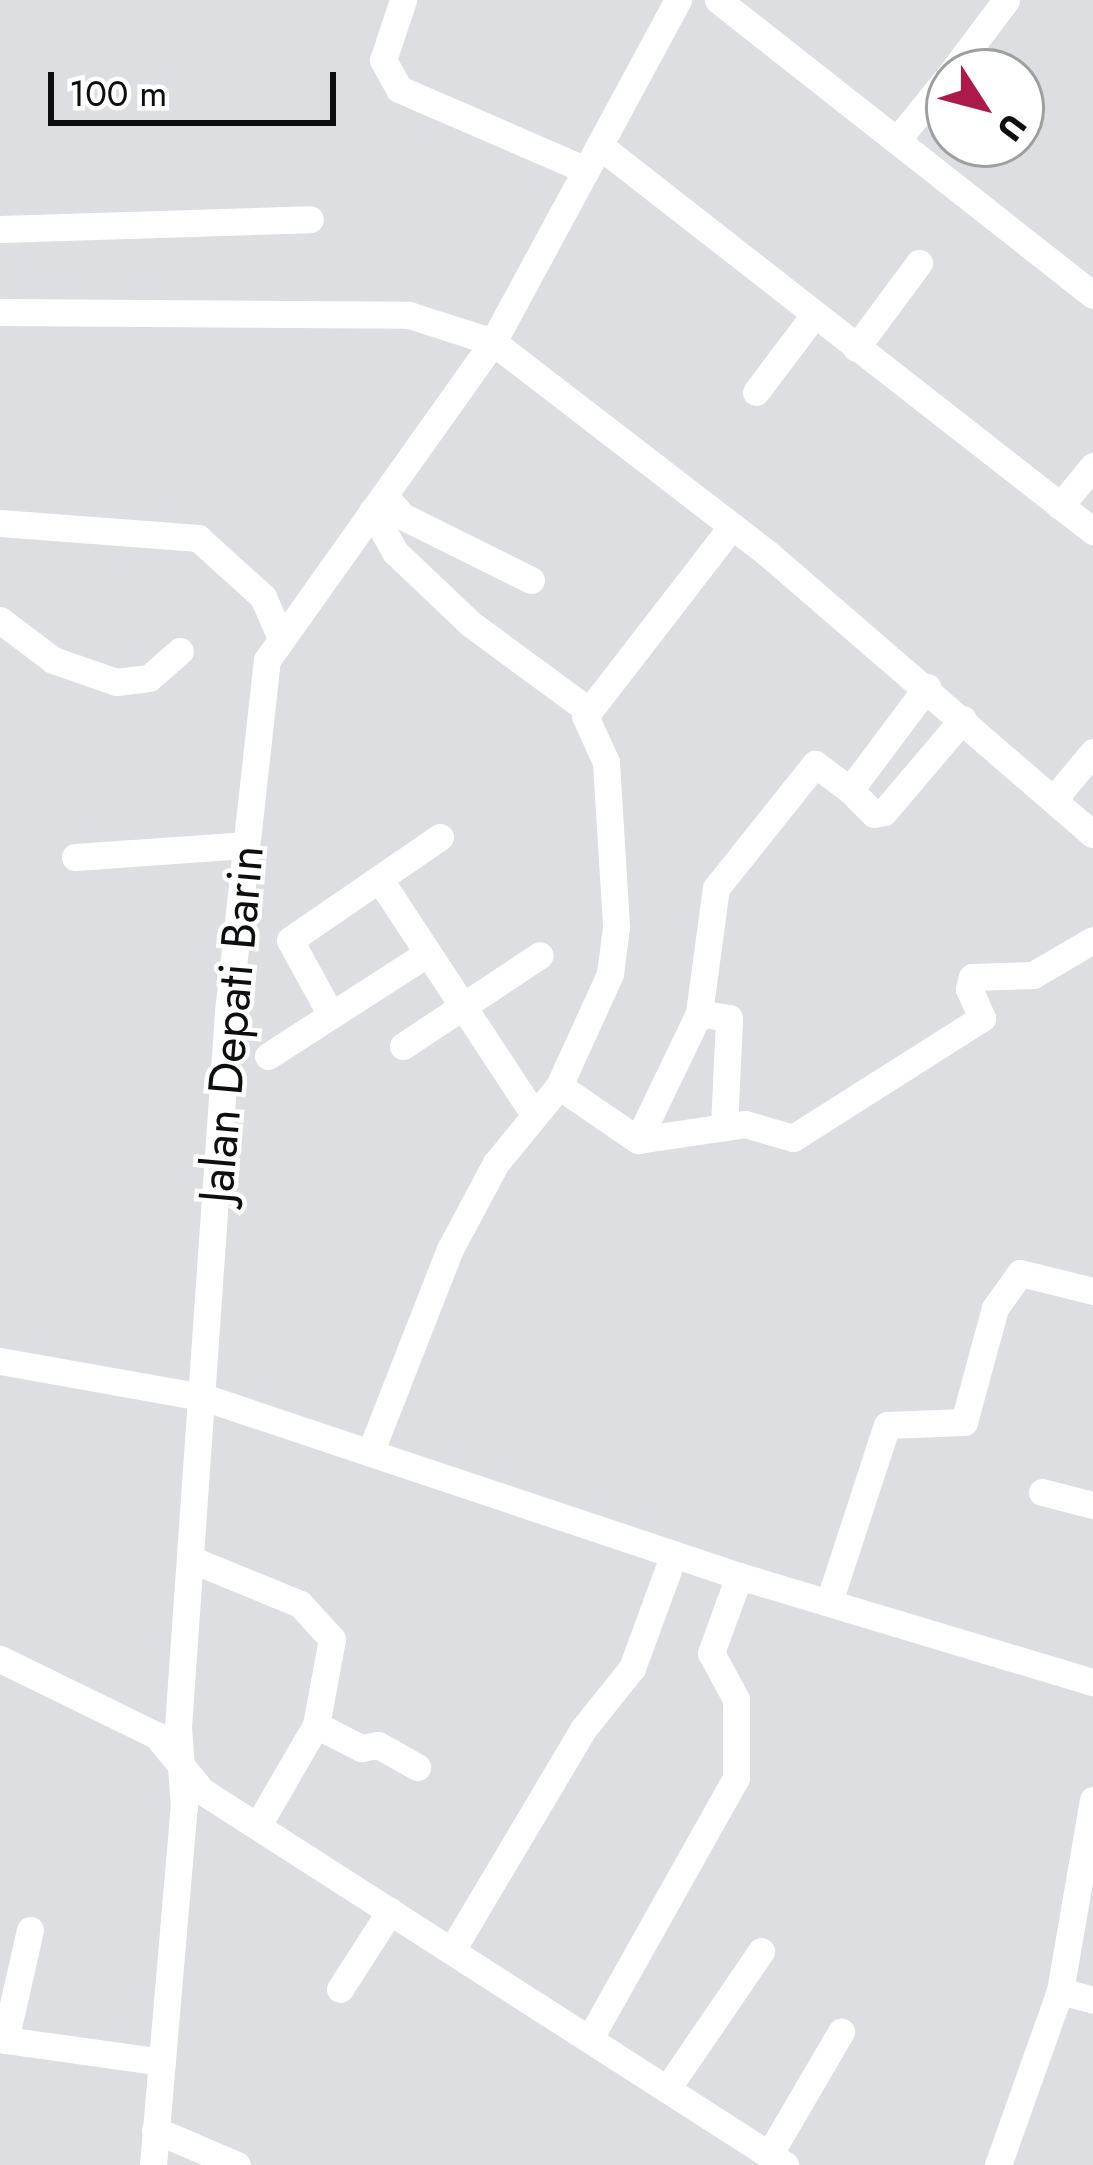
<!DOCTYPE html>
<html>
<head>
<meta charset="utf-8">
<style>
	body { margin:0 }
	#map { position:relative; width:1093px; height:2165px; overflow:hidden; background:#dcdee2; font-family:Jost,sans-serif }
	div>[style] { position:absolute }
	.minor>* { height:27px; margin:-13.5px; padding:0 13.5px; transform-origin:13.5px; border-radius:13.5px; background:#fff }
	span { translate:-50% -50%; white-space:nowrap; text-align:center; line-height:1.15; -webkit-text-stroke:9px #fff; paint-order:stroke }
	.street-label { font-size:48px; color:#0d0e0f }
	.north { position:absolute; left:925px; top:48px; width:120px; height:120px; box-sizing:border-box; background:#fff; border:3px solid #9e9f9f; border-radius:50%; rotate:126deg; font-size:33px; font-weight:700; line-height:48px; text-align:center; color:#0d0e0f }
	.north::after { content:''; display:block; margin:auto; width:42px; height:54px; background:#ac194b; clip-path:polygon(50% 0,100% 100%,50% 72%,0 100%) }
	.scale { position:absolute; left:48px; top:72px; width:288px; height:54px; box-sizing:border-box; border:6px solid #0d0e0f; border-top:0; padding-left:15px; font-size:36px; line-height:42px; white-space:nowrap; color:#0d0e0f; -webkit-text-stroke:9px #fff; paint-order:stroke }
</style>
</head>
<body>
<div id="map">
	<div class="minor">
		<div style="left:403px;top:0;width:63px;rotate:108.4deg"></div>
		<div style="left:383px;top:60px;width:33px;rotate:61deg"></div>
		<div style="left:399px;top:89px;width:204px;rotate:23.4deg"></div>
		<div style="left:718px;top:0;width:477px;rotate:38.2deg"></div>
		<div style="left:952px;top:72px;width:90px;rotate:-53.1deg"></div>
		<div style="left:897px;top:140px;width:82px;rotate:-50.9deg"></div>
		<div style="left:600px;top:146px;width:626px;rotate:37.99deg"></div>
		<div style="left:0;top:229px;width:310px;rotate:-1.8deg"></div>
		<div style="left:0;top:312px;width:409px;rotate:0.4deg"></div>
		<div style="left:409px;top:315px;width:88px;rotate:17.8deg"></div>
		<div style="left:493px;top:342px;width:346px;rotate:37.6deg"></div>
		<div style="left:767px;top:553px;width:430px;rotate:40.8deg"></div>
		<div style="left:856px;top:348px;width:106px;rotate:-53.5deg"></div>
		<div style="left:756px;top:392px;width:96px;rotate:-53deg"></div>
		<div style="left:384px;top:495px;width:28px;rotate:49deg"></div>
		<div style="left:402px;top:516px;width:144px;rotate:26.4deg"></div>
		<div style="left:1060px;top:506px;width:52px;rotate:-50.5deg"></div>
		<div style="left:372px;top:511px;width:47px;rotate:60.7deg"></div>
		<div style="left:395px;top:552px;width:105px;rotate:43.5deg"></div>
		<div style="left:471px;top:624px;width:147px;rotate:36.4deg"></div>
		<div style="left:0;top:523px;width:199px;rotate:4.3deg"></div>
		<div style="left:198px;top:538px;width:88px;rotate:42.2deg"></div>
		<div style="left:263px;top:597px;width:43px;rotate:66.4deg"></div>
		<div style="left:732px;top:526px;width:240px;rotate:127.7deg"></div>
		<div style="left:585px;top:716px;width:51px;rotate:65.5deg"></div>
		<div style="left:606px;top:762px;width:165px;rotate:86.5deg"></div>
		<div style="left:616px;top:927px;width:47px;rotate:97.3deg"></div>
		<div style="left:610px;top:974px;width:123px;rotate:114.5deg"></div>
		<div style="left:559px;top:1086px;width:96px;rotate:34.4deg"></div>
		<div style="left:638px;top:1140px;width:108px;rotate:-8.5deg"></div>
		<div style="left:745px;top:1124px;width:50px;rotate:16.3deg"></div>
		<div style="left:793px;top:1138px;width:224px;rotate:-32.4deg"></div>
		<div style="left:982px;top:1018px;width:32px;rotate:-114deg"></div>
		<div style="left:969px;top:989px;width:12px;rotate:-76deg"></div>
		<div style="left:972px;top:977px;width:61px;rotate:-1.9deg"></div>
		<div style="left:1033px;top:975px;width:69px;rotate:-30.3deg"></div>
		<div style="left:0;top:620px;width:66px;rotate:37deg"></div>
		<div style="left:53px;top:660px;width:67px;rotate:19.2deg"></div>
		<div style="left:116px;top:682px;width:33px;rotate:-7deg"></div>
		<div style="left:149px;top:678px;width:41px;rotate:-41.1deg"></div>
		<div style="left:850px;top:790px;width:34px;rotate:45deg"></div>
		<div style="left:874px;top:814px;width:10px;rotate:-11deg"></div>
		<div style="left:884px;top:812px;width:122px;rotate:-49.7deg"></div>
		<div style="left:1054px;top:799px;width:61px;rotate:-50.3deg"></div>
		<div style="left:75px;top:857px;width:170px;rotate:-4deg"></div>
		<div style="left:380px;top:880px;width:279px;rotate:56.7deg"></div>
		<div style="left:331px;top:1015px;width:85px;rotate:-118.7deg"></div>
		<div style="left:290px;top:940px;width:182px;rotate:-34.5deg"></div>
		<div style="left:403px;top:1046px;width:164px;rotate:-33.6deg"></div>
		<div style="left:268px;top:1056px;width:190px;rotate:-32.8deg"></div>
		<div style="left:724px;top:1126px;width:108px;rotate:-87.3deg"></div>
		<div style="left:729px;top:1018px;width:30px;rotate:-171deg"></div>
		<div style="left:699px;top:1013px;width:126px;rotate:-82.3deg"></div>
		<div style="left:716px;top:888px;width:159px;rotate:-51.4deg"></div>
		<div style="left:815px;top:764px;width:44px;rotate:36.6deg"></div>
		<div style="left:850px;top:790px;width:129px;rotate:-53.2deg"></div>
		<div style="left:638px;top:1140px;width:141px;rotate:-64.3deg"></div>
		<div style="left:0;top:1361px;width:206px;rotate:10.1deg"></div>
		<div style="left:203px;top:1397px;width:565px;rotate:18.47deg"></div>
		<div style="left:739px;top:1576px;width:370px;rotate:16.7deg"></div>
		<div style="left:370px;top:1453px;width:219px;rotate:-68.6deg"></div>
		<div style="left:450px;top:1249px;width:98px;rotate:-61.9deg"></div>
		<div style="left:496px;top:1163px;width:99px;rotate:-50.7deg"></div>
		<div style="left:1042px;top:1492px;width:53px;rotate:14.3deg"></div>
		<div style="left:190px;top:1559px;width:119px;rotate:22.2deg"></div>
		<div style="left:300px;top:1604px;width:47px;rotate:47.6deg"></div>
		<div style="left:332px;top:1639px;width:87px;rotate:100.5deg"></div>
		<div style="left:316px;top:1725px;width:116px;rotate:120.1deg"></div>
		<div style="left:829px;top:1602px;width:186px;rotate:-71.9deg"></div>
		<div style="left:887px;top:1425px;width:77px;rotate:-2.2deg"></div>
		<div style="left:964px;top:1422px;width:118px;rotate:-74.8deg"></div>
		<div style="left:995px;top:1308px;width:43px;rotate:-54.5deg"></div>
		<div style="left:1020px;top:1273px;width:75px;rotate:13.9deg"></div>
		<div style="left:0;top:1659px;width:174px;rotate:26deg"></div>
		<div style="left:156px;top:1735px;width:72px;rotate:50.6deg"></div>
		<div style="left:202px;top:1791px;width:693px;rotate:32.68deg"></div>
		<div style="left:316px;top:1725px;width:51px;rotate:27.1deg"></div>
		<div style="left:361px;top:1748px;width:17px;rotate:-10deg"></div>
		<div style="left:378px;top:1745px;width:45px;rotate:29.4deg"></div>
		<div style="left:30px;top:1930px;width:113px;rotate:102.8deg"></div>
		<div style="left:5px;top:2040px;width:153px;rotate:7.9deg"></div>
		<div style="left:452px;top:1950px;width:258px;rotate:-59.3deg"></div>
		<div style="left:584px;top:1728px;width:77px;rotate:-51.3deg"></div>
		<div style="left:632px;top:1668px;width:121px;rotate:-69.8deg"></div>
		<div style="left:340px;top:1989px;width:93px;rotate:-57.3deg"></div>
		<div style="left:1060px;top:1991px;width:34px;rotate:15deg"></div>
		<div style="left:590px;top:2038px;width:298px;rotate:-60.7deg"></div>
		<div style="left:736px;top:1778px;width:79px;rotate:-90deg"></div>
		<div style="left:736px;top:1699px;width:52px;rotate:-118.5deg"></div>
		<div style="left:711px;top:1653px;width:82px;rotate:-70deg"></div>
		<div style="left:667px;top:2089px;width:167px;rotate:-55.7deg"></div>
		<div style="left:155px;top:2130px;width:89px;rotate:23.1deg"></div>
		<div style="left:769px;top:2155px;width:143px;rotate:-59.7deg"></div>
		<div style="left:153px;top:2165px;width:359px;rotate:-85.1deg"></div>
		<div style="left:184px;top:1807px;width:80px;rotate:-94.3deg"></div>
		<div style="left:178px;top:1727px;width:717px;rotate:-86deg"></div>
		<div style="left:228px;top:1012px;width:354px;rotate:-83.7deg"></div>
		<div style="left:267px;top:660px;width:390px;rotate:-54.6deg"></div>
		<div style="left:493px;top:342px;width:389px;rotate:-61.6deg"></div>
		<div style="left:998px;top:2165px;width:185px;rotate:-70.4deg"></div>
		<div style="left:1060px;top:1991px;width:194px;rotate:-80.2deg"></div>
	</div>
	<div class="street-label">
		<span style="left:231px;top:1024px;rotate:-85deg">Jalan Depati Barin</span>
	</div>
	<div class="north">U</div>
	<div class="scale">100 m</div>
</div>
</body>
</html>
